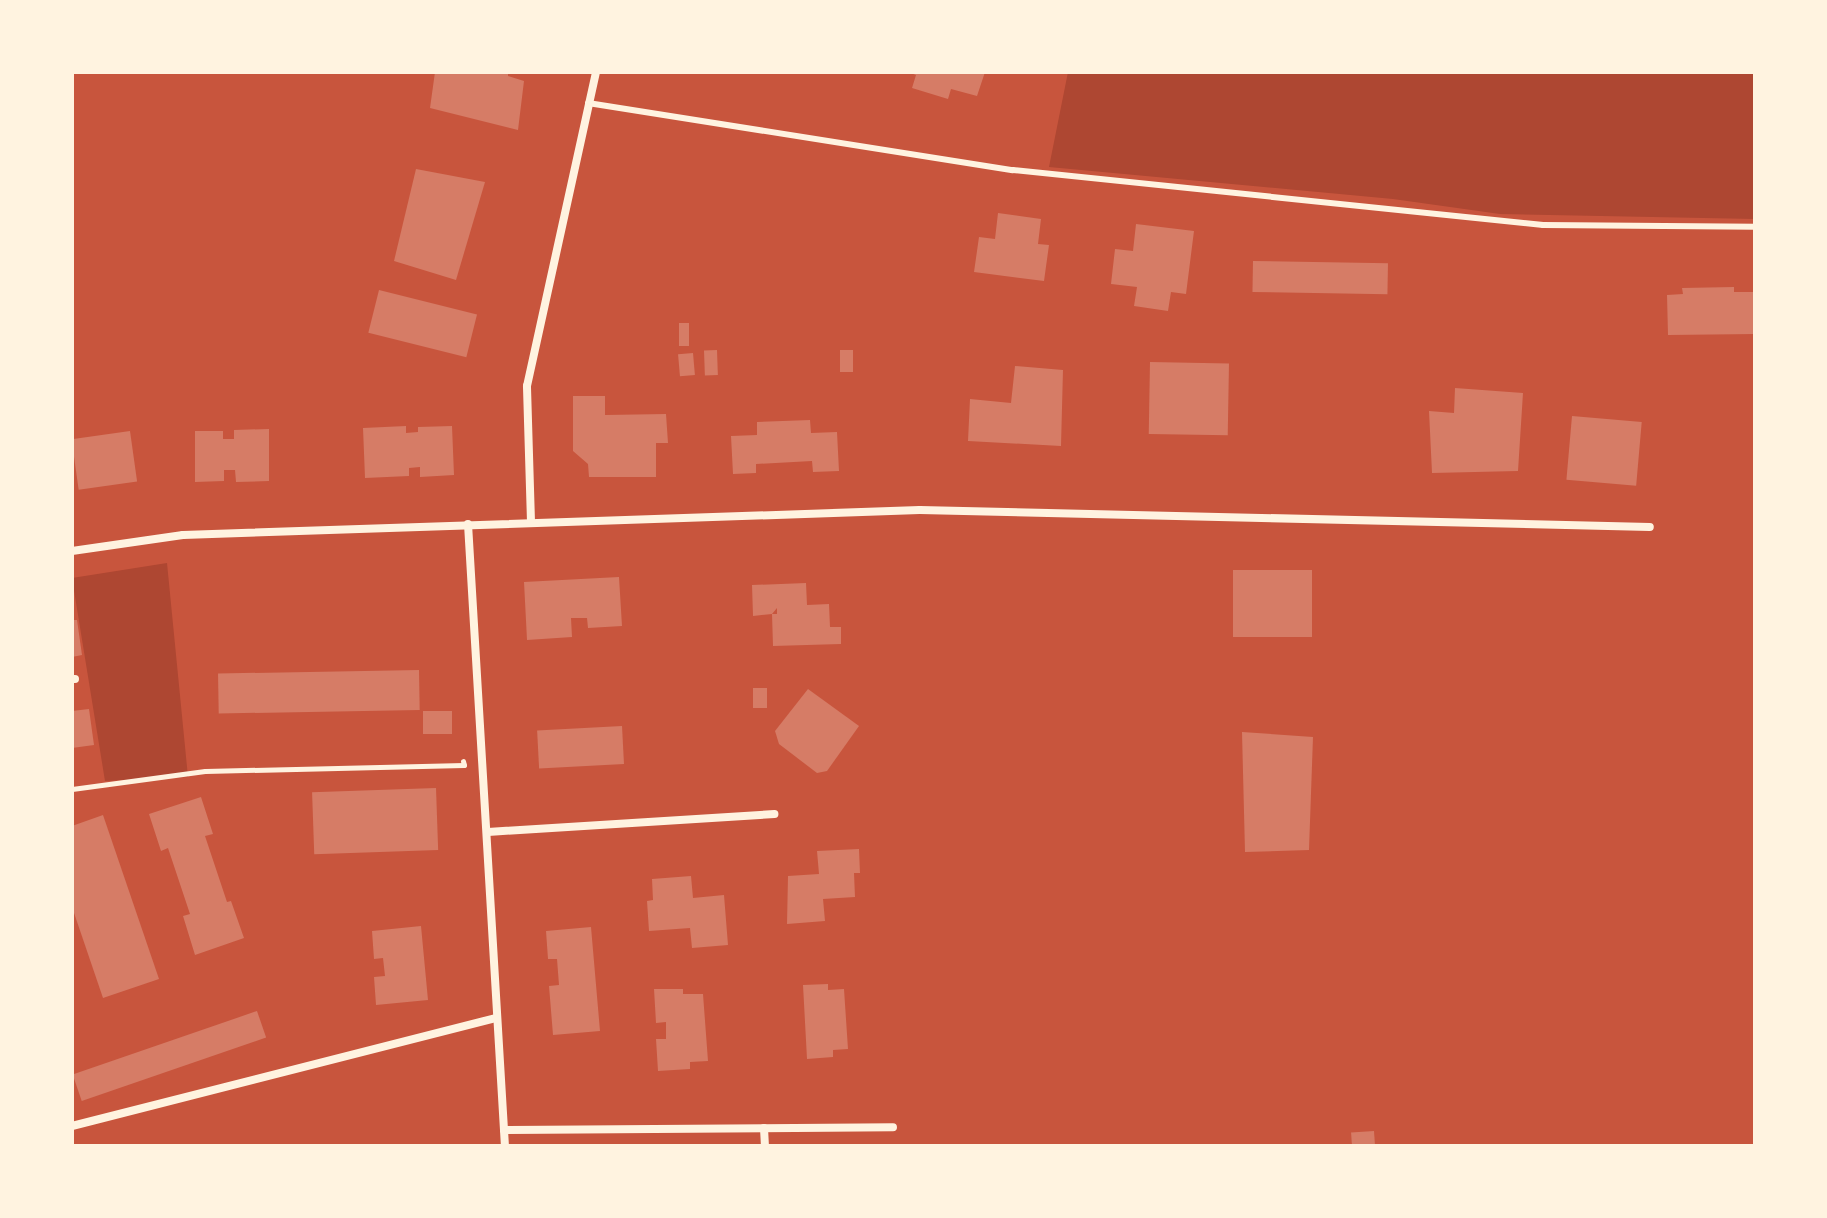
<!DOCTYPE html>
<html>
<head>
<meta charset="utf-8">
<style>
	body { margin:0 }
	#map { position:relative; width:1827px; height:1218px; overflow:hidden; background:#c8553d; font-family:"Noto Sans",sans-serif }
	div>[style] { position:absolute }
	.green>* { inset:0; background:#ae4732 }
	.building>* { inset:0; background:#d67c66; transform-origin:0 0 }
	.path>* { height:5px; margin:-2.5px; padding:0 2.5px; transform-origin:2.5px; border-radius:2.5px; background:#fff3e0 }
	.service>* { height:6px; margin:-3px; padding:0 3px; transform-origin:3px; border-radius:3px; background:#fff3e0 }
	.minor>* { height:8px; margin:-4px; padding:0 4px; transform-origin:4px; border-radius:4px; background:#fff3e0 }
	span { translate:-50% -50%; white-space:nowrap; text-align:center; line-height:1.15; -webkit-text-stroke:6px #fff3e0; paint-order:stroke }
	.frame { position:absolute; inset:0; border:74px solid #fff3e0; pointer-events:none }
</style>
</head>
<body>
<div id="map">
	<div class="green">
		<div style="clip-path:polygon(1068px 72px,1755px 72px,1755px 219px,1500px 214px,1393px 199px,1049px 167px)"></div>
		<div style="clip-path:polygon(167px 563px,188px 777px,105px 781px,72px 578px)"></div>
	</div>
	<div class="building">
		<div style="clip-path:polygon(435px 72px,508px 72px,508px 76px,524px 81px,518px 130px,430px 108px)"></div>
		<div style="clip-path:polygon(908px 72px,985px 72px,977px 96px,951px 89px,948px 99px,912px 88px,916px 75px)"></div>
		<div style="clip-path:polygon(416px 169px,485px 182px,456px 280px,394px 261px)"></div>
		<div style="clip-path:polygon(998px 213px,1041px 219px,1038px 244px,1049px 245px,1044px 281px,974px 272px,979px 237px,995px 239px)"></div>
		<div style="clip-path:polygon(1136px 224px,1194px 231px,1186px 294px,1171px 292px,1168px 311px,1134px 306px,1137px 287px,1111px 284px,1115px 249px,1133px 251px)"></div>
		<div style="left:1253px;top:261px;width:135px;height:31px;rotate:1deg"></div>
		<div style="clip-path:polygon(1734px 287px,1734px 292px,1755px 292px,1755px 334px,1668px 335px,1667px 295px,1683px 294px,1682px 288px)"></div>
		<div style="left:379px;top:290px;width:101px;height:44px;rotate:14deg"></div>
		<div style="left:679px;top:323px;width:10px;height:23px"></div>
		<div style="left:717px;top:350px;width:25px;height:13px;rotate:88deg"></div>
		<div style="left:840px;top:350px;width:13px;height:22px"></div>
		<div style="left:693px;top:353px;width:22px;height:15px;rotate:85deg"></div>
		<div style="left:1150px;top:362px;width:79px;height:72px;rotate:1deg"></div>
		<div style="clip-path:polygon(1015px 366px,1063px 370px,1061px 446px,968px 441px,970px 399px,1011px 403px)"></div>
		<div style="clip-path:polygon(1455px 388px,1523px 393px,1518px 471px,1432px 473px,1429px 411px,1454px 413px)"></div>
		<div style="clip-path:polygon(573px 396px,605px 396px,605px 415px,666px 414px,668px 443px,656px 443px,656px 477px,589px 477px,588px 464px,573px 451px)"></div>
		<div style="left:1572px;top:416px;width:70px;height:64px;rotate:5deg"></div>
		<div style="clip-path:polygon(810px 420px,811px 433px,837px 432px,839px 471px,813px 472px,812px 461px,756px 464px,756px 473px,733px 474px,731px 436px,757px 435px,757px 422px)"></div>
		<div style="clip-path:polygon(406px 426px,406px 433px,418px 432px,418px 427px,452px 426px,454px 475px,420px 477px,420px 467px,409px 468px,409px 476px,365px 478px,363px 428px)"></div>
		<div style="clip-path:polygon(269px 429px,269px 481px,236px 482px,235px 470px,224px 470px,224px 481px,195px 482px,195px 431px,223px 431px,223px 439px,234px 439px,234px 430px)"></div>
		<div style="left:130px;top:431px;width:51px;height:59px;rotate:82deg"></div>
		<div style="left:1233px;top:570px;width:79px;height:67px"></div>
		<div style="clip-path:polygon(619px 577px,622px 626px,588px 628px,587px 618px,571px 618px,572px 637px,527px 640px,524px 582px)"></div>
		<div style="clip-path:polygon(806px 583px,807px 605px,829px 604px,830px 627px,841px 627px,841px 644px,773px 646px,772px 614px,777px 614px,777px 608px,772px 614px,753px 616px,752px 585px)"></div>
		<div style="clip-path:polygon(72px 620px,77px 620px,82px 655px,72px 657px)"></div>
		<div style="left:419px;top:670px;width:40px;height:201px;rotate:89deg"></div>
		<div style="left:753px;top:688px;width:14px;height:20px"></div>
		<div style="clip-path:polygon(808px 689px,859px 726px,827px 771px,817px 773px,779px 744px,775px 731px)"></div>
		<div style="clip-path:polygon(89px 709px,94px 745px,72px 748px,72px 711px)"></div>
		<div style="left:423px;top:711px;width:29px;height:23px"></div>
		<div style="left:622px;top:726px;width:38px;height:85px;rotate:87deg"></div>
		<div style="clip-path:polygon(1242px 732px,1313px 737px,1309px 850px,1245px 852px)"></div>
		<div style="left:436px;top:788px;width:62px;height:124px;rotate:88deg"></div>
		<div style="clip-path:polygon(201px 797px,213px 834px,205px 836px,227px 902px,231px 901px,244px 938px,195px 955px,183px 916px,190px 914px,168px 848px,161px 851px,149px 814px)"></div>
		<div style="clip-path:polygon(103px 815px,159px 979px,103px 998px,72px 907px,72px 826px)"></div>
		<div style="clip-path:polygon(859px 849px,860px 873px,854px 873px,855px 897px,823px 899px,825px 921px,787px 924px,788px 876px,819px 874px,817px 851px)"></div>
		<div style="clip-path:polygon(691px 876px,693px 898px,724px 895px,728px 945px,692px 948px,690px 928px,649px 931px,647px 901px,653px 900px,652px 879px)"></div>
		<div style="clip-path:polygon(421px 926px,428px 1000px,376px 1005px,374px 977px,385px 976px,383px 958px,374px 959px,372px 931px)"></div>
		<div style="clip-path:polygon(591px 927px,600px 1031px,553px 1035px,549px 986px,559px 985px,557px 959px,548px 959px,546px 931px)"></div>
		<div style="clip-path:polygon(828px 984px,828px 990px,844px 989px,848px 1049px,833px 1050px,833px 1057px,807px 1059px,803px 985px)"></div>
		<div style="clip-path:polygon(654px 989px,683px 989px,683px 994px,703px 994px,708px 1061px,690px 1062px,690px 1069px,658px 1071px,656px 1039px,666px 1039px,666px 1022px,656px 1023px)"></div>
		<div style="left:257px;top:1011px;width:28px;height:195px;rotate:71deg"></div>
		<div style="left:1374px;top:1131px;width:15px;height:23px;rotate:86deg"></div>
	</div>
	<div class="path">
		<div style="left:72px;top:789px;width:134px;rotate:-7.7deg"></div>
		<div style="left:205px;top:771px;width:259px;rotate:-1.3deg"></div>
		<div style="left:464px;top:765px;width:4px;rotate:-104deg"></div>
	</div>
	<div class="service">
		<div style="left:588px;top:103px;width:430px;rotate:9deg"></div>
		<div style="left:1013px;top:170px;width:533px;rotate:5.92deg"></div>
		<div style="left:1543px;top:225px;width:212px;rotate:0.5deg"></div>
	</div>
	<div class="minor">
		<div style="left:531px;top:522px;width:136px;rotate:-91.7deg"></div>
		<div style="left:527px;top:386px;width:321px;rotate:-77.6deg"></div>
		<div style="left:468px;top:524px;width:623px;rotate:86.6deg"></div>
		<div style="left:72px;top:551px;width:112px;rotate:-8.2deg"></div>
		<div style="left:183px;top:535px;width:737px;rotate:-1.94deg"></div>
		<div style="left:920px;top:510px;width:730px;rotate:1.33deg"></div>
		<div style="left:72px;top:679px;width:3px"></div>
		<div style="left:488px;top:832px;width:287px;rotate:-3.6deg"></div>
		<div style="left:72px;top:1126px;width:437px;rotate:-14.3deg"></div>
		<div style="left:764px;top:1128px;width:18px;rotate:87deg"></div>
		<div style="left:504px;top:1130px;width:389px;rotate:-0.4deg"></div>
	</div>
	<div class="frame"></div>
</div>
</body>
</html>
